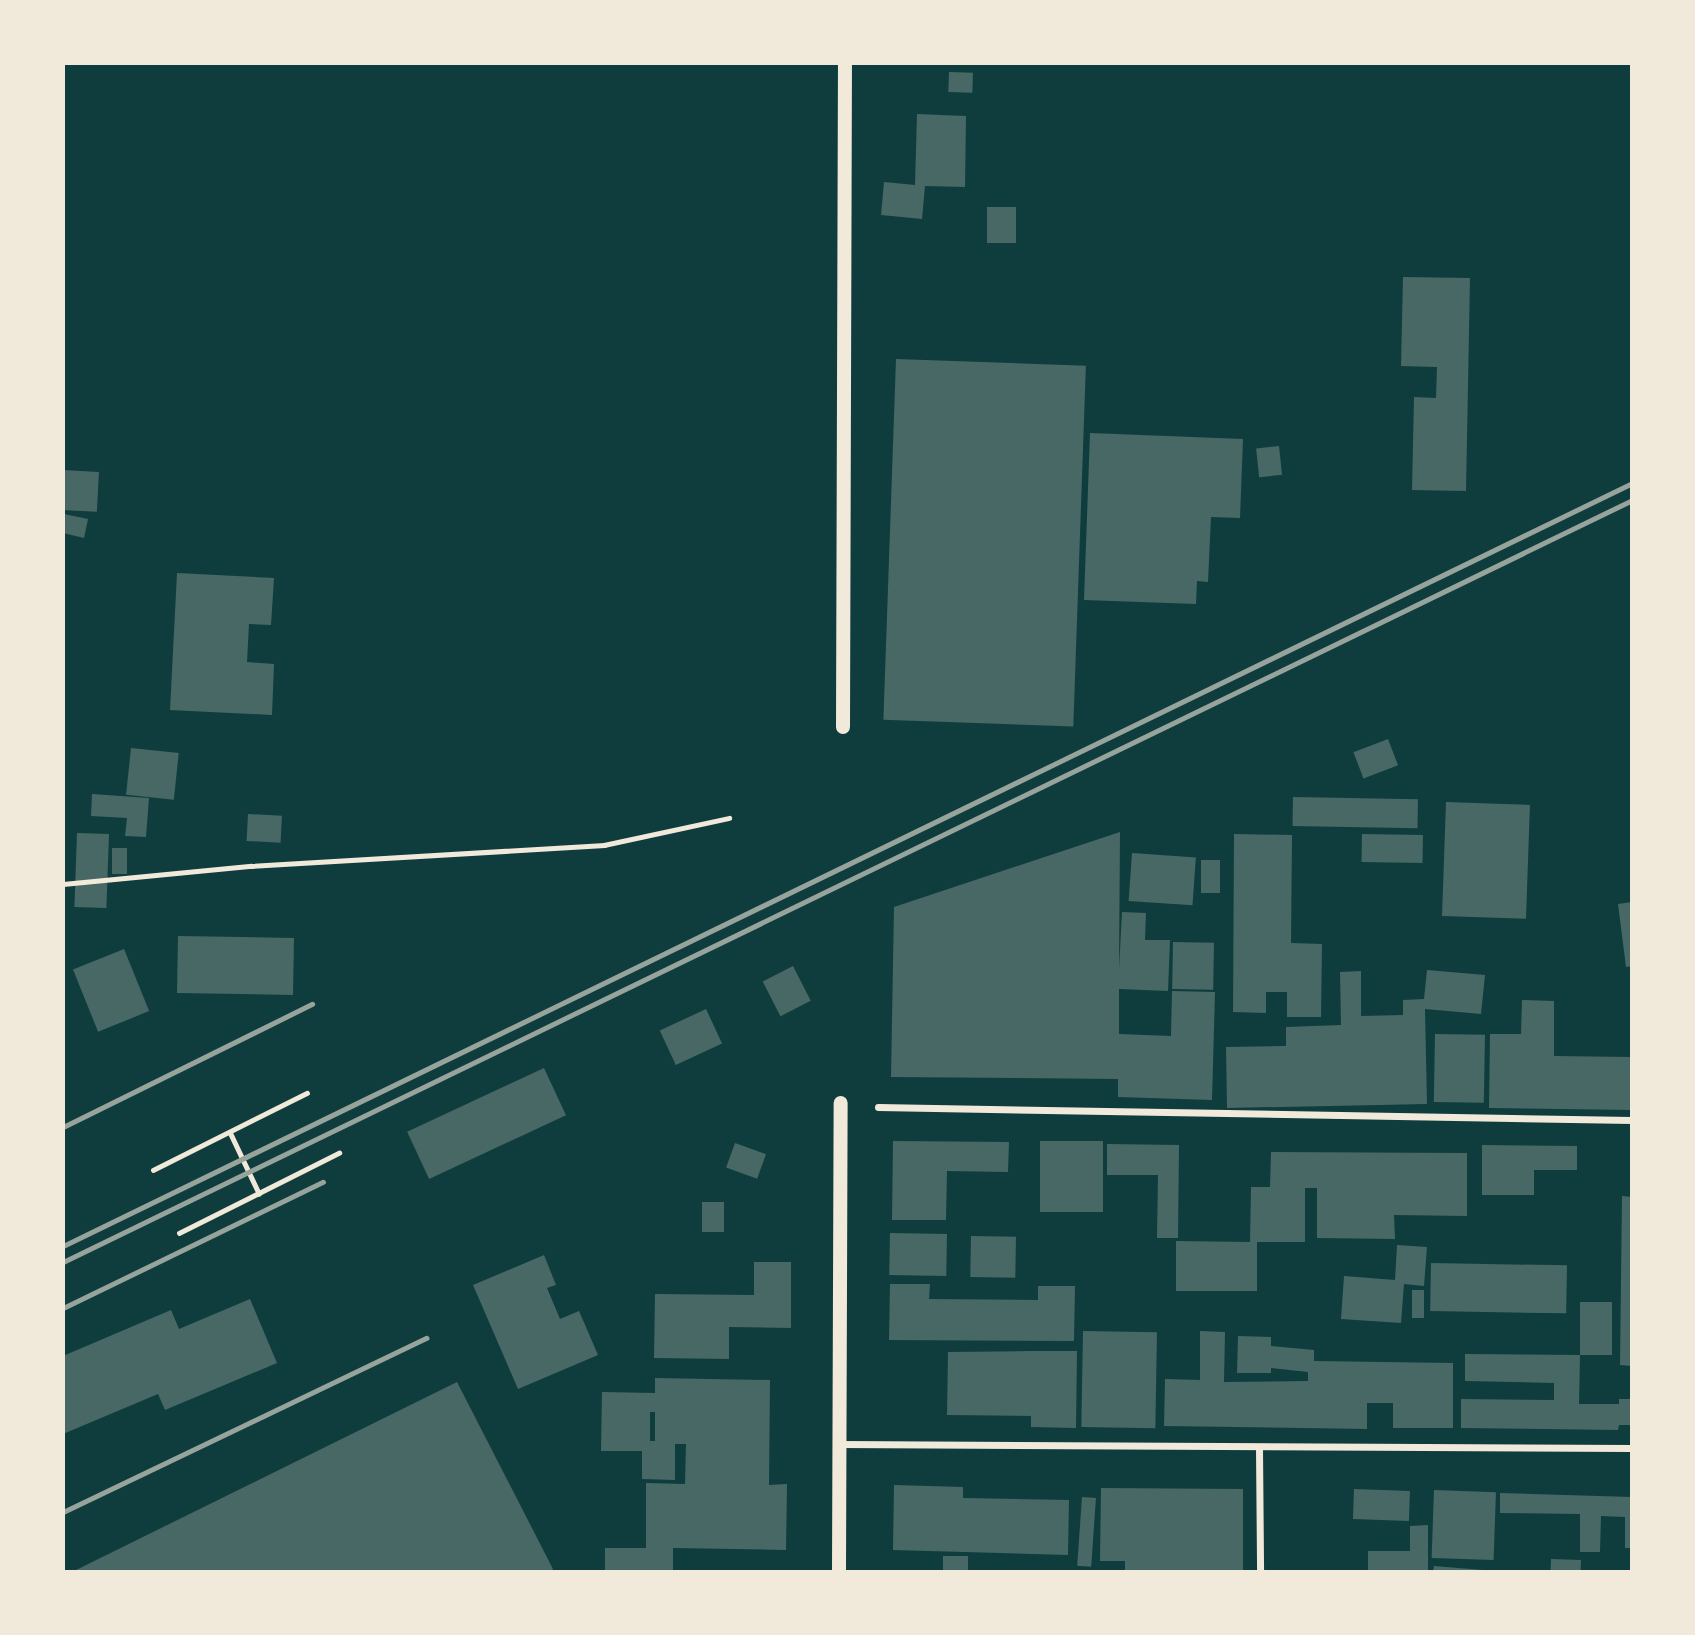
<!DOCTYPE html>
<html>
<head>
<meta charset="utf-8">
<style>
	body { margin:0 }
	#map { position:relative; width:1695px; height:1635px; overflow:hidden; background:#0f3d3e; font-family:Overpass,sans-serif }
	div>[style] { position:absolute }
	.building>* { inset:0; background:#486865; transform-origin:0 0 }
	.path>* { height:4.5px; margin:-2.25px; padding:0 2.25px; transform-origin:2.25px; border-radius:2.25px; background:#f1e9da }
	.minor>* { height:7px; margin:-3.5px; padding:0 3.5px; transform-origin:3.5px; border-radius:3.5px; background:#f1e9da }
	.secondary>* { height:14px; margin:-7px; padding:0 7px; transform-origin:7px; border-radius:7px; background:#f1e9da }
	.rail>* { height:5px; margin:-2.5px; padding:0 2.5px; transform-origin:2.5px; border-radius:2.5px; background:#97a49c }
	span { translate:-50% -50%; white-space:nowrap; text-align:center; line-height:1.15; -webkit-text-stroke:5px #f1e9da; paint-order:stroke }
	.frame { position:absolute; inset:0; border:65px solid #f1e9da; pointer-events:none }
</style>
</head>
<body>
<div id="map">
	<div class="building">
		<div style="left:949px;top:72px;width:24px;height:20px;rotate:2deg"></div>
		<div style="clip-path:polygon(917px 114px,966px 116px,965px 187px,925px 186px,922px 219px,881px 215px,884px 182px,915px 185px)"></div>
		<div style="left:987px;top:207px;width:29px;height:36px"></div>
		<div style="clip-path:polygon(1403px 277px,1470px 278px,1466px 491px,1412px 490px,1414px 397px,1436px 398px,1437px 367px,1401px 366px)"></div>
		<div style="left:896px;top:359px;width:190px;height:361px;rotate:2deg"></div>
		<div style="clip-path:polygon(1090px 433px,1243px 439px,1240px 518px,1211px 517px,1208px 582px,1197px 581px,1196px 604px,1084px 600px)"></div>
		<div style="left:1279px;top:446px;width:29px;height:23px;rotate:84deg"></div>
		<div style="left:63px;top:470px;width:36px;height:40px;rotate:3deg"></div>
		<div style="clip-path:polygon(64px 514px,88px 519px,84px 538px,63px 533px)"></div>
		<div style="clip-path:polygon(177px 573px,274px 578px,271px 625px,249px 624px,247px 662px,274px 664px,272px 715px,170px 710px)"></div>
		<div style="left:1388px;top:739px;width:28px;height:37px;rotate:69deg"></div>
		<div style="left:131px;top:748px;width:48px;height:47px;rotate:6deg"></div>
		<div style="clip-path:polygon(92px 794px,149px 798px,146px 837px,125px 836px,127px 818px,91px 816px)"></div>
		<div style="left:1293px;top:797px;width:125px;height:29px;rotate:1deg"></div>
		<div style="left:1446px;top:802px;width:84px;height:114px;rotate:2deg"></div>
		<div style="left:248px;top:814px;width:34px;height:27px;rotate:3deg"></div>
		<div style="clip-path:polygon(1120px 832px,1119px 969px,1122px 912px,1146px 913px,1145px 940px,1170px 940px,1168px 991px,1119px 989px,1119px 1034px,1171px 1036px,1172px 991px,1215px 992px,1212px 1100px,1118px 1097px,1118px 1079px,891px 1077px,894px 907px)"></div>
		<div style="left:77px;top:833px;width:32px;height:74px;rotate:2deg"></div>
		<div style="clip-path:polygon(1234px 834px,1292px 835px,1291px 943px,1322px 944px,1321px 1017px,1287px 1017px,1287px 992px,1266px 992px,1266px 1013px,1233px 1012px)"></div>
		<div style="left:1362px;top:834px;width:61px;height:28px;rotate:1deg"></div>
		<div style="left:112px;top:848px;width:15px;height:26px"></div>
		<div style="left:1132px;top:853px;width:64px;height:48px;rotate:4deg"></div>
		<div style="left:1201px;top:860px;width:19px;height:33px"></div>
		<div style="clip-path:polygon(1632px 902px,1632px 966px,1626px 967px,1618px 904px)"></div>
		<div style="left:294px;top:938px;width:57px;height:116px;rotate:91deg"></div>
		<div style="left:1173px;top:942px;width:41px;height:47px;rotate:1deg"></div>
		<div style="left:124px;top:949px;width:67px;height:55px;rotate:68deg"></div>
		<div style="left:793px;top:966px;width:39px;height:34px;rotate:63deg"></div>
		<div style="clip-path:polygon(1427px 970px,1485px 975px,1481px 1014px,1425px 1009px,1427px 1104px,1227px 1108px,1226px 1047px,1286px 1046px,1286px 1027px,1341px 1025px,1340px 972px,1361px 971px,1361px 1016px,1403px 1015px,1403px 1000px,1424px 999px)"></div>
		<div style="clip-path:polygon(1522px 1000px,1554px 1001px,1554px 1056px,1632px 1057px,1632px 1110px,1489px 1108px,1490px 1034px,1521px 1034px)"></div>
		<div style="left:706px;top:1009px;width:38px;height:51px;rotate:65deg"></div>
		<div style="left:1435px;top:1034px;width:50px;height:68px;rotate:1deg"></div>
		<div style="left:544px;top:1068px;width:52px;height:151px;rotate:65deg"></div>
		<div style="clip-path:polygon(893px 1141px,1009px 1142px,1008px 1172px,947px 1171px,946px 1220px,892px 1220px)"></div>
		<div style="left:1040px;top:1141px;width:63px;height:71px"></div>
		<div style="left:735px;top:1143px;width:33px;height:26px;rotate:20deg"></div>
		<div style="clip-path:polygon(1107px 1144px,1179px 1145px,1178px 1238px,1157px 1238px,1158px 1175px,1107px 1175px)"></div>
		<div style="clip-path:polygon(1482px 1145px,1577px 1146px,1577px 1170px,1534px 1170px,1534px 1195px,1482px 1195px)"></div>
		<div style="clip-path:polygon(1271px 1152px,1467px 1153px,1467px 1216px,1394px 1215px,1395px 1239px,1317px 1238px,1317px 1188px,1305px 1188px,1305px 1242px,1257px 1242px,1257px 1291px,1176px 1291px,1176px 1241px,1250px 1242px,1251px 1187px,1270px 1187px)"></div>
		<div style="clip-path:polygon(1622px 1196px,1632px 1197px,1632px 1366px,1620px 1365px)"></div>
		<div style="left:702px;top:1202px;width:22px;height:30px"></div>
		<div style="left:890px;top:1233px;width:57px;height:42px;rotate:1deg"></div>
		<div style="left:971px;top:1236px;width:45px;height:41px;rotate:1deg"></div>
		<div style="clip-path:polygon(1397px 1245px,1427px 1247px,1424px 1286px,1404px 1284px,1401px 1323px,1341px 1319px,1344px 1276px,1395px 1280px)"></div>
		<div style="clip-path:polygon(544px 1255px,556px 1285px,547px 1288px,560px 1319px,579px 1311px,598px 1355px,518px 1389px,473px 1285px)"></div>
		<div style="clip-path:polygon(754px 1262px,791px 1262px,791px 1328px,729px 1327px,729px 1359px,654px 1358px,655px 1294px,754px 1295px)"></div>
		<div style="left:1431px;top:1263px;width:136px;height:48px;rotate:1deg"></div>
		<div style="clip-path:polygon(890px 1284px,930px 1284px,929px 1299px,1038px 1300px,1038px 1286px,1075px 1286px,1074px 1341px,889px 1340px)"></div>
		<div style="left:1412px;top:1290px;width:12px;height:28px"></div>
		<div style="clip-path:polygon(250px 1299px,277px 1363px,165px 1410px,158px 1394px,63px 1434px,63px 1356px,171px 1310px,179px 1329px)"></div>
		<div style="left:1580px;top:1302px;width:32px;height:53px"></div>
		<div style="left:1083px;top:1331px;width:74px;height:96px;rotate:1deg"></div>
		<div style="clip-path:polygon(1200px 1331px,1225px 1332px,1224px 1382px,1308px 1381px,1308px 1372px,1271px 1368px,1271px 1373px,1237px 1373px,1238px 1336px,1271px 1337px,1271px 1346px,1314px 1350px,1314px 1361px,1453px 1363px,1453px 1428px,1393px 1428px,1393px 1403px,1367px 1403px,1367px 1429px,1164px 1426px,1165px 1379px,1200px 1380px)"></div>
		<div style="clip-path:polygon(1032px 1351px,1077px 1351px,1076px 1428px,1031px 1427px,1031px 1416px,947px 1415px,948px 1352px)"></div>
		<div style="clip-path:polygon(1465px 1354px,1580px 1355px,1579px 1404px,1619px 1404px,1619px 1399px,1632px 1399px,1632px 1425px,1619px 1425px,1618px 1430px,1461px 1428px,1461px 1399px,1554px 1400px,1554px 1383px,1465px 1381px)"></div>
		<div style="clip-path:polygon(evenodd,655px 1378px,770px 1380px,769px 1485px,787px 1484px,786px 1550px,673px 1548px,673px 1572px,605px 1572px,605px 1548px,646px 1548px,646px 1483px,685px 1484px,686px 1444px,675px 1444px,675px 1480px,642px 1479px,642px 1451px,601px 1451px,602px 1392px,655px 1393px,655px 1378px,650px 1412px,655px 1412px,655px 1441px,650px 1441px,650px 1412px)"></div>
		<div style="clip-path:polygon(457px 1382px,553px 1569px,547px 1572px,72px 1572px)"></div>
		<div style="clip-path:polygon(894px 1485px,963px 1487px,963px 1498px,1069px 1500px,1068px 1555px,893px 1550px)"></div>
		<div style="clip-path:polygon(1101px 1488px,1243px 1489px,1243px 1572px,1125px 1572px,1125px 1561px,1100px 1561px)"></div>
		<div style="left:1354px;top:1489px;width:56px;height:30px;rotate:2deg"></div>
		<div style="left:1434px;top:1490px;width:62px;height:68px;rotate:2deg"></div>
		<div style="clip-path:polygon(1500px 1493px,1632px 1497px,1632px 1548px,1625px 1548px,1625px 1517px,1601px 1516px,1600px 1552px,1580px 1552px,1580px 1514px,1500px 1513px)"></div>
		<div style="left:1082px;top:1497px;width:14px;height:69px;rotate:4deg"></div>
		<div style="clip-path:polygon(1428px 1525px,1428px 1572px,1368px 1572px,1368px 1551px,1410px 1551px,1410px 1526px)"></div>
		<div style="left:968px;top:1556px;width:16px;height:25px;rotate:90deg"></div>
		<div style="left:1551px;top:1559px;width:30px;height:13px;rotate:2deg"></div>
		<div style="clip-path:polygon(1434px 1566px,1483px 1570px,1483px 1572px,1433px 1572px)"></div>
	</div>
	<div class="path">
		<div style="left:63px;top:884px;width:189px;rotate:-5.5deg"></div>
		<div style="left:251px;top:866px;width:354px;rotate:-3.4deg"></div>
		<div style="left:604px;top:845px;width:128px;rotate:-12.2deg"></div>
		<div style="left:230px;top:1132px;width:68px;rotate:64.6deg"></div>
		<div style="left:153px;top:1170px;width:172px;rotate:-26.6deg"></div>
		<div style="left:179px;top:1233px;width:179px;rotate:-26.6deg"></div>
	</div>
	<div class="minor">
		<div style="left:878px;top:1107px;width:754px;rotate:0.99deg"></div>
		<div style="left:840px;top:1444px;width:792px;rotate:0.29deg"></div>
		<div style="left:1259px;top:1448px;width:124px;rotate:89.5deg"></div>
	</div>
	<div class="secondary">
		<div style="left:843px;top:727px;width:664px;rotate:-89.83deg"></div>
		<div style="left:839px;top:1572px;width:469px;rotate:-89.8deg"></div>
	</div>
	<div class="rail">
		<div style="left:63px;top:1127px;width:278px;rotate:-26.3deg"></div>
		<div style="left:63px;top:1246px;width:1745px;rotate:-25.93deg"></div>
		<div style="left:63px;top:1262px;width:1744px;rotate:-25.9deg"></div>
		<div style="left:63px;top:1308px;width:289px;rotate:-25.9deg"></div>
		<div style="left:63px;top:1512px;width:403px;rotate:-25.6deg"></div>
	</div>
	<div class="frame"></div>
</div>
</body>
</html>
